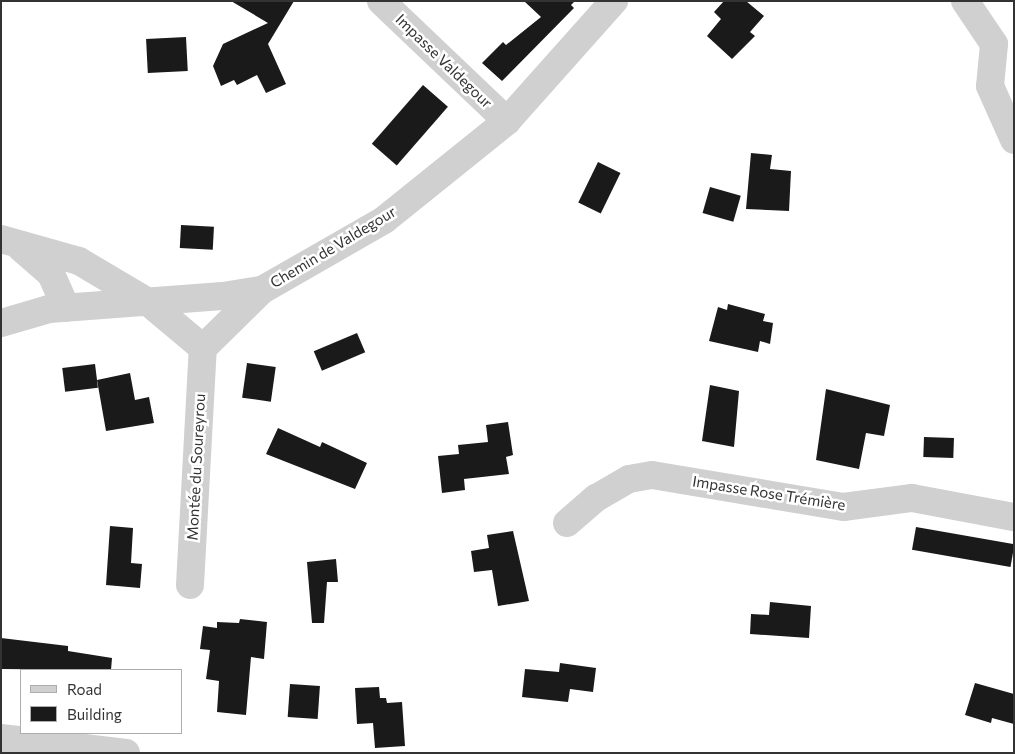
<!DOCTYPE html>
<html>
<head>
<meta charset="utf-8">
<style>
	body { margin:0 }
	#map { position:relative; width:1015px; height:754px; overflow:hidden; background:#fff; font-family:Commissioner,sans-serif }
	div>[style] { position:absolute }
	.building>* { inset:0; background:#1a1a1a; transform-origin:0 0 }
	.minor>* { height:28px; margin:-14px; padding:0 14px; transform-origin:14px; border-radius:14px; background:#d0d0d0 }
	span { translate:-50% -50%; white-space:nowrap; text-align:center; line-height:1.15; -webkit-text-stroke:5px #fff; paint-order:stroke }
	.street-label { font-size:15px; color:#333 }
	.frame { position:absolute; inset:0; border:2px solid #333; pointer-events:none }
	.legend { position:absolute; left:20px; top:669px; width:162px; height:65px; box-sizing:border-box; background:#fff; border:1px solid #adadad; margin:0; padding:6px 9px; list-style:none; font-size:15px; color:#333 }
	.legend li { display:flex; align-items:center; gap:10px; height:25px }
	.legend b { width:25px; border:1px solid #adadad }
</style>
</head>
<body>
<div id="map">
	<div class="building">
		<div style="clip-path:polygon(231px 1px,294px 1px,268px 44px,286px 84px,266px 93px,257px 75px,237px 85px,234px 80px,221px 86px,213px 66px,223px 44px,268px 23px)"></div>
		<div style="clip-path:polygon(524px 1px,575px 1px,571px 5px,574px 8px,502px 81px,482px 63px,503px 42px,506px 45px,541px 17px)"></div>
		<div style="clip-path:polygon(724px 1px,746px 1px,764px 16px,750px 32px,755px 36px,732px 59px,707px 36px,721px 19px,714px 12px)"></div>
		<div style="left:186px;top:37px;width:34px;height:40px;rotate:87deg"></div>
		<div style="left:423px;top:85px;width:33px;height:78px;rotate:41deg"></div>
		<div style="clip-path:polygon(751px 153px,772px 155px,770px 169px,791px 171px,789px 211px,746px 209px)"></div>
		<div style="left:598px;top:162px;width:25px;height:45px;rotate:26deg"></div>
		<div style="left:710px;top:187px;width:32px;height:27px;rotate:16deg"></div>
		<div style="left:181px;top:225px;width:33px;height:23px;rotate:3deg"></div>
		<div style="clip-path:polygon(728px 304px,765px 314px,763px 321px,773px 323px,770px 344px,760px 341px,758px 352px,709px 341px,718px 307px,727px 310px)"></div>
		<div style="left:357px;top:333px;width:21px;height:47px;rotate:67deg"></div>
		<div style="left:247px;top:363px;width:29px;height:35px;rotate:8deg"></div>
		<div style="left:95px;top:364px;width:24px;height:33px;rotate:83deg"></div>
		<div style="clip-path:polygon(130px 373px,135px 400px,149px 397px,154px 423px,106px 431px,97px 380px)"></div>
		<div style="clip-path:polygon(710px 385px,739px 391px,734px 447px,702px 441px)"></div>
		<div style="clip-path:polygon(826px 389px,890px 405px,884px 436px,866px 433px,859px 469px,816px 460px)"></div>
		<div style="clip-path:polygon(508px 422px,513px 455px,506px 457px,509px 474px,464px 479px,465px 490px,442px 493px,438px 456px,459px 454px,458px 445px,488px 442px,486px 425px)"></div>
		<div style="clip-path:polygon(278px 428px,320px 447px,322px 442px,367px 463px,355px 489px,266px 454px)"></div>
		<div style="left:924px;top:437px;width:30px;height:20px;rotate:2deg"></div>
		<div style="clip-path:polygon(110px 526px,133px 528px,131px 563px,142px 564px,140px 588px,106px 585px)"></div>
		<div style="left:916px;top:527px;width:100px;height:23px;rotate:10deg"></div>
		<div style="clip-path:polygon(513px 531px,529px 601px,498px 606px,492px 570px,474px 572px,471px 551px,489px 548px,487px 535px)"></div>
		<div style="clip-path:polygon(336px 559px,338px 582px,327px 582px,324px 623px,312px 623px,307px 562px)"></div>
		<div style="clip-path:polygon(770px 602px,811px 606px,809px 638px,750px 634px,751px 614px,769px 615px)"></div>
		<div style="clip-path:polygon(240px 619px,267px 622px,264px 659px,251px 657px,246px 715px,217px 712px,219px 681px,206px 679px,210px 650px,200px 649px,203px 626px,217px 628px,217px 622px,239px 623px)"></div>
		<div style="clip-path:polygon(1px 638px,68px 646px,68px 651px,112px 658px,111px 670px,1px 669px)"></div>
		<div style="clip-path:polygon(560px 663px,596px 668px,593px 692px,570px 689px,568px 702px,522px 697px,525px 669px,559px 672px)"></div>
		<div style="clip-path:polygon(975px 683px,1014px 694px,1014px 724px,992px 718px,991px 723px,965px 715px)"></div>
		<div style="left:290px;top:684px;width:30px;height:33px;rotate:4deg"></div>
		<div style="clip-path:polygon(379px 687px,380px 698px,386px 698px,387px 703px,402px 702px,405px 746px,375px 748px,373px 723px,357px 724px,355px 688px)"></div>
	</div>
	<div class="minor">
		<div style="left:381px;top:1px;width:174px;rotate:43.6deg"></div>
		<div style="left:965px;top:1px;width:52px;rotate:56deg"></div>
		<div style="left:994px;top:44px;width:42px;rotate:95.4deg"></div>
		<div style="left:990px;top:86px;width:59px;rotate:66deg"></div>
		<div style="left:1px;top:239px;width:81px;rotate:15.8deg"></div>
		<div style="left:79px;top:261px;width:80px;rotate:30.7deg"></div>
		<div style="left:148px;top:302px;width:72px;rotate:39.9deg"></div>
		<div style="left:21px;top:248px;width:40px;rotate:41deg"></div>
		<div style="left:51px;top:274px;width:37px;rotate:66deg"></div>
		<div style="left:1px;top:323px;width:50px;rotate:-16.3deg"></div>
		<div style="left:49px;top:309px;width:174px;rotate:-4.3deg"></div>
		<div style="left:223px;top:296px;width:39px;rotate:-9deg"></div>
		<div style="left:262px;top:290px;width:141px;rotate:-29.8deg"></div>
		<div style="left:384px;top:220px;width:158px;rotate:-38.8deg"></div>
		<div style="left:507px;top:121px;width:161px;rotate:-48.3deg"></div>
		<div style="left:203px;top:348px;width:83px;rotate:-44.5deg"></div>
		<div style="left:567px;top:523px;width:38px;rotate:-41deg"></div>
		<div style="left:596px;top:498px;width:38px;rotate:-30deg"></div>
		<div style="left:629px;top:479px;width:23px;rotate:-10deg"></div>
		<div style="left:652px;top:475px;width:194px;rotate:9.5deg"></div>
		<div style="left:843px;top:507px;width:70px;rotate:-7.4deg"></div>
		<div style="left:912px;top:498px;width:104px;rotate:10.6deg"></div>
		<div style="left:190px;top:585px;width:237px;rotate:-86.9deg"></div>
		<div style="left:1px;top:738px;width:126px;rotate:6.8deg"></div>
	</div>
	<div class="street-label">
		<span style="left:444px;top:61px;rotate:44deg">Impasse Valdegour</span>
		<span style="left:333px;top:247px;rotate:-31deg">Chemin de Valdegour</span>
		<span style="left:196px;top:467px;rotate:-87deg">Montée du Soureyrou</span>
		<span style="left:769px;top:493px;rotate:9deg">Impasse Rose Trémière</span>
	</div>
	<div class="frame"></div>
	<ul class="legend">
	<li><b style="height:6px;background:#d0d0d0"></b>Road</li>
	<li><b style="height:14px;background:#1a1a1a"></b>Building</li>
	</ul>
</div>
</body>
</html>
